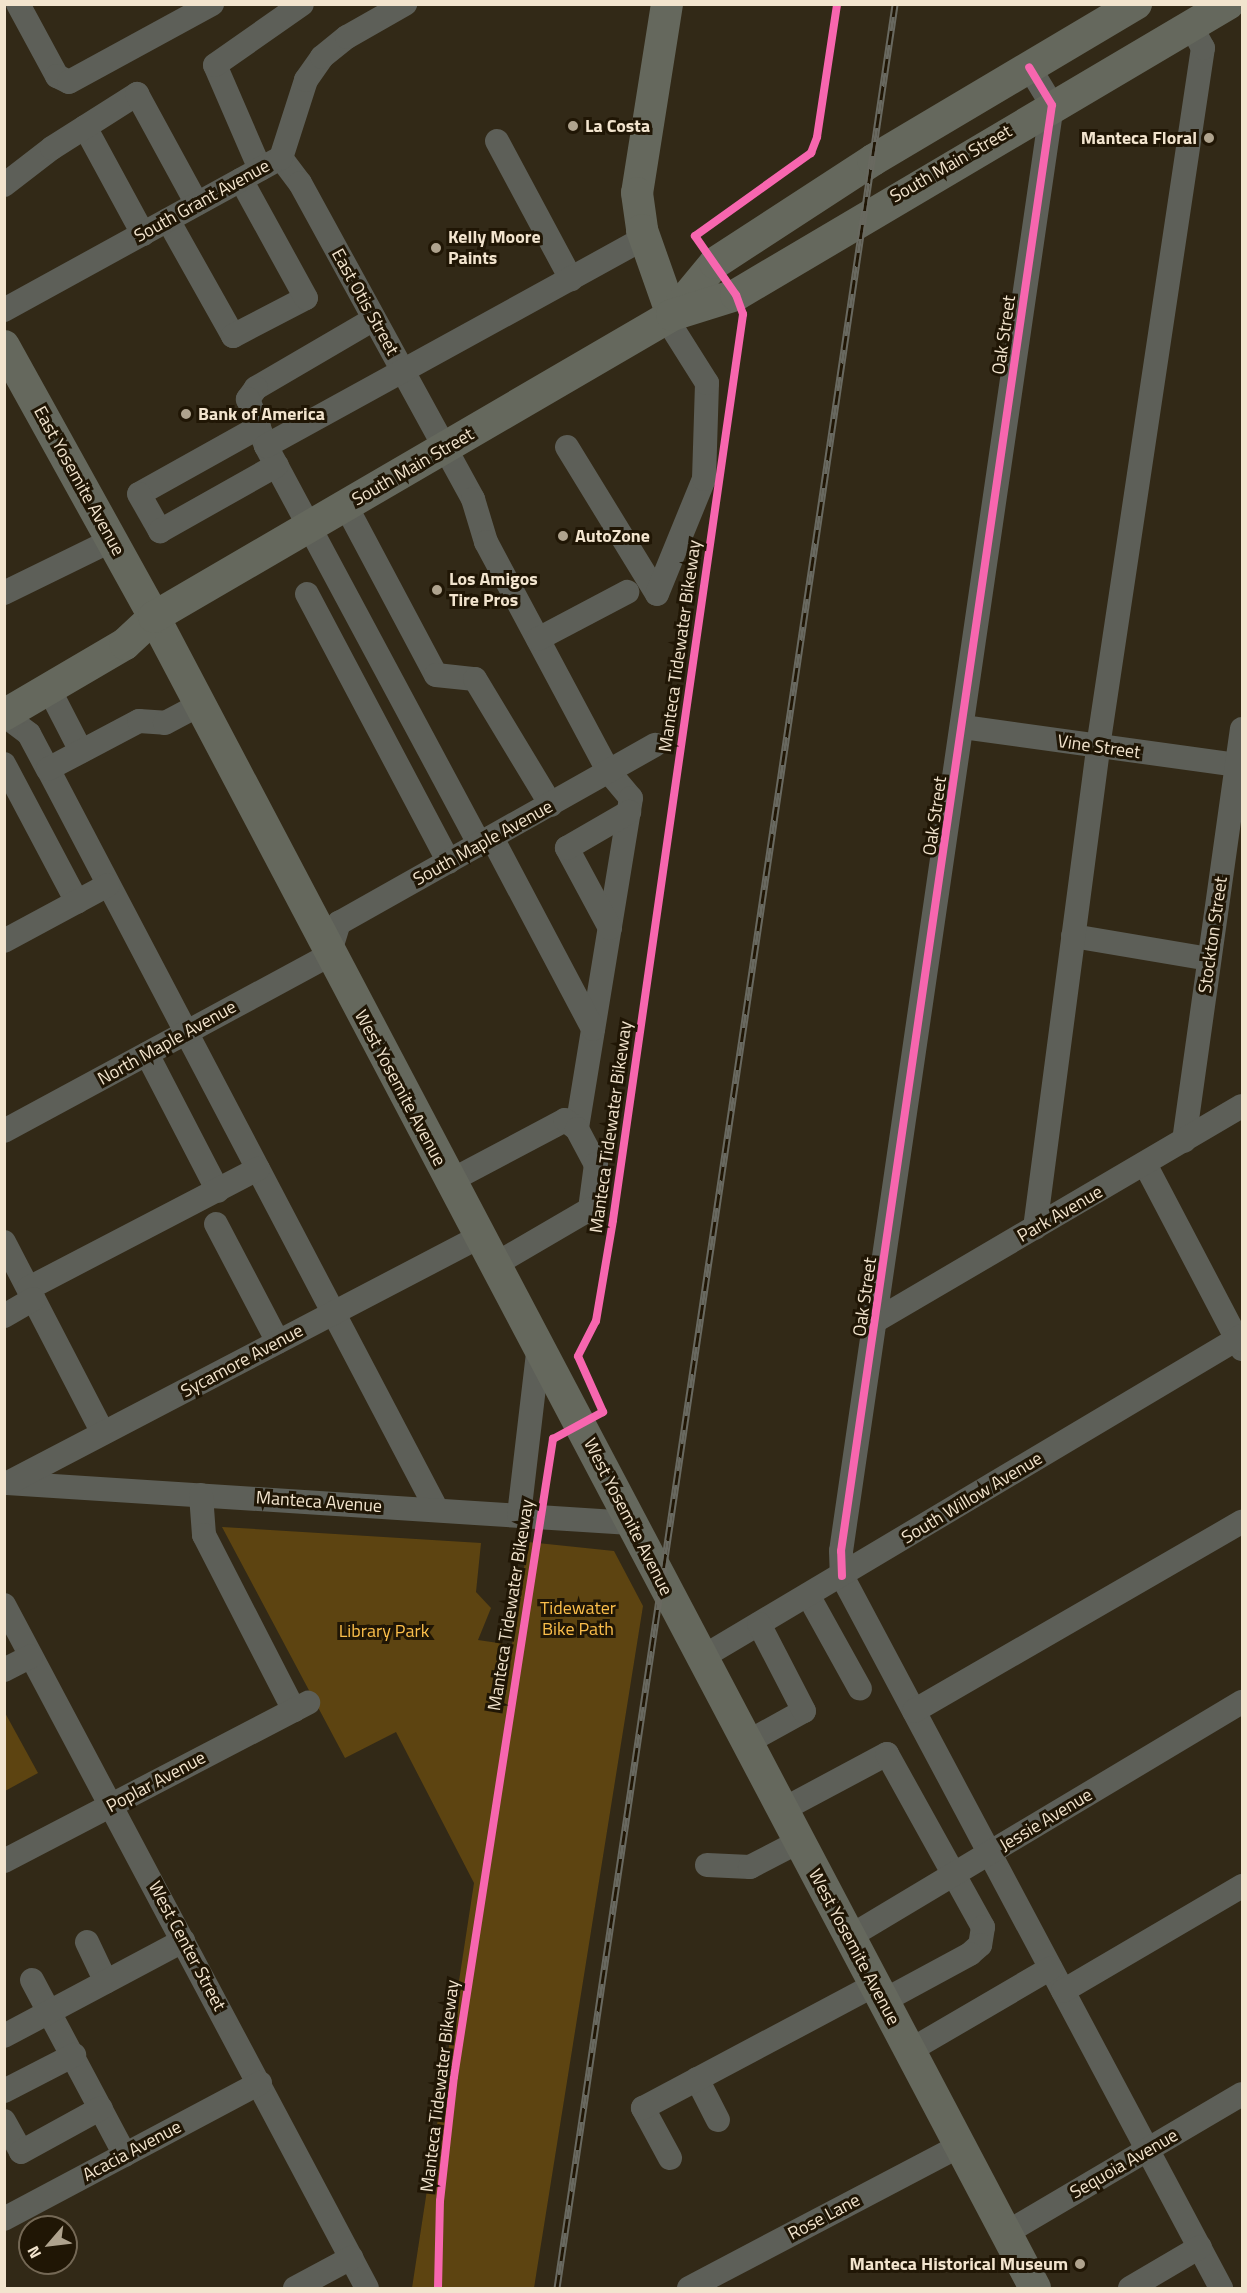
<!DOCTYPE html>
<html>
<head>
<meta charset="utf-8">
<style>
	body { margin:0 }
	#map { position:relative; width:1247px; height:2293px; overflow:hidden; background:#322917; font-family:"Titillium Web",sans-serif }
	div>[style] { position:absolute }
	.green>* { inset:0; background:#5d4411 }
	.minor>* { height:24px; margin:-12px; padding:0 12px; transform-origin:12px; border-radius:12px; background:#5d5f58 }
	.major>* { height:32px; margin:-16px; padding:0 16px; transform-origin:16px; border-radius:16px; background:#65685d }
	.rail>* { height:7px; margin-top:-3.5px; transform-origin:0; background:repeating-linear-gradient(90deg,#201605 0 14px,#696960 0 28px); box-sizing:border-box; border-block:2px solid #696960 }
	.cycleway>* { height:8px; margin:-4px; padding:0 4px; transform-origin:4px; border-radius:4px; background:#f766af }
	.dots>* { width:16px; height:16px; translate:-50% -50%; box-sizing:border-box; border:3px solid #201605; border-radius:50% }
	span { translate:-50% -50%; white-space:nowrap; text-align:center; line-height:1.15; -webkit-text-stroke:6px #201605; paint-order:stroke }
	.poi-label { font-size:18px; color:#f2e4ce; font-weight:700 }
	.left { translate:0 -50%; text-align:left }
	.right { translate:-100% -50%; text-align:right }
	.street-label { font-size:18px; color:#f2e4ce }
	.park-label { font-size:18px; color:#fcbf4b }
	.frame { position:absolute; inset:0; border:6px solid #f2e4ce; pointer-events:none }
	.north { position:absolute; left:18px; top:2215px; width:60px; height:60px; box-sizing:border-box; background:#201605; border:2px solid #746855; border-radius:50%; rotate:242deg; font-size:16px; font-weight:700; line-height:24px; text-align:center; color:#f2e4ce }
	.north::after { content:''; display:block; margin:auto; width:21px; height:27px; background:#afa38e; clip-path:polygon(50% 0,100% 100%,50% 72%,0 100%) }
</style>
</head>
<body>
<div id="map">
	<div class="green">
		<div style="clip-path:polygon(222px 1527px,481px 1543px,476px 1592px,491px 1608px,478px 1640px,512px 1645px,528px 1542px,614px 1551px,643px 1606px,534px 2288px,412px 2288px,474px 1883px,396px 1732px,345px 1758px)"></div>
		<div style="clip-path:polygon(4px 1711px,38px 1773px,5px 1791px,4px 1791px)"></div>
	</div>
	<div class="minor">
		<div style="left:18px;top:4px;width:82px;rotate:61.6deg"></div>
		<div style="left:57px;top:76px;width:13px;rotate:27deg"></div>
		<div style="left:69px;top:82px;width:163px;rotate:-28.6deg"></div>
		<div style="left:1029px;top:67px;width:44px;rotate:58.8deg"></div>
		<div style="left:1052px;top:105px;width:1461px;rotate:98.3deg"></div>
		<div style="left:841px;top:1551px;width:25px;rotate:88deg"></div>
		<div style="left:842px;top:1576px;width:807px;rotate:61.97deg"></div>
		<div style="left:85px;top:127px;width:122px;rotate:61.5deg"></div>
		<div style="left:497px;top:141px;width:157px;rotate:61.8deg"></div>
		<div style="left:281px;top:158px;width:31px;rotate:53deg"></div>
		<div style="left:300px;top:183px;width:360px;rotate:61.3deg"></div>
		<div style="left:473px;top:499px;width:45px;rotate:73.2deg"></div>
		<div style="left:486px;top:542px;width:261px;rotate:61.9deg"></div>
		<div style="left:609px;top:772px;width:34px;rotate:50deg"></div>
		<div style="left:631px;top:798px;width:335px;rotate:99.3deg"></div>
		<div style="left:260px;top:169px;width:113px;rotate:-113.4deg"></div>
		<div style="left:215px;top:65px;width:106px;rotate:-35deg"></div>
		<div style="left:4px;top:185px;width:61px;rotate:-37.6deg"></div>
		<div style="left:52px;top:148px;width:101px;rotate:-32.4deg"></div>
		<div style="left:137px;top:94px;width:125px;rotate:61.4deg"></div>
		<div style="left:168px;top:220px;width:133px;rotate:60.7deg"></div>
		<div style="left:233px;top:336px;width:82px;rotate:-27.5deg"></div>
		<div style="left:306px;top:298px;width:135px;rotate:-118.8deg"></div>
		<div style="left:4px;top:310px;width:316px;rotate:-28.8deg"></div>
		<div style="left:281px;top:158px;width:82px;rotate:-72.2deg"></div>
		<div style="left:306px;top:80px;width:28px;rotate:-55deg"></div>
		<div style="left:322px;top:57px;width:32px;rotate:-39deg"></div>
		<div style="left:347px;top:37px;width:67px;rotate:-29.6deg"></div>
		<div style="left:374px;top:319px;width:137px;rotate:149.7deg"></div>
		<div style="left:256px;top:388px;width:14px;rotate:126deg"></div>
		<div style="left:248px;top:399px;width:50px;rotate:69deg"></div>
		<div style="left:266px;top:446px;width:453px;rotate:61.8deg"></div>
		<div style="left:259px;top:427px;width:137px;rotate:150.8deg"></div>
		<div style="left:139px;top:494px;width:43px;rotate:60.4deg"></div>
		<div style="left:160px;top:531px;width:134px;rotate:-29.4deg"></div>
		<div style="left:266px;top:446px;width:431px;rotate:-28.8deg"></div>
		<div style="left:567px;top:447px;width:172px;rotate:58.5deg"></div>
		<div style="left:657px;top:594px;width:124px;rotate:-67.8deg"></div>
		<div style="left:704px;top:479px;width:96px;rotate:-88.2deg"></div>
		<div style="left:707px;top:383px;width:77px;rotate:-122.2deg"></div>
		<div style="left:346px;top:506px;width:191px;rotate:62deg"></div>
		<div style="left:436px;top:675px;width:39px;rotate:6deg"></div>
		<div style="left:475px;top:679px;width:147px;rotate:58.9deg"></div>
		<div style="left:4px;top:593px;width:120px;rotate:-26.1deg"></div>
		<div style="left:307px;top:594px;width:303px;rotate:62.1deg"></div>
		<div style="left:538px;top:639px;width:101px;rotate:-27.8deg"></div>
		<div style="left:49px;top:689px;width:70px;rotate:62.7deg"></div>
		<div style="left:4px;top:715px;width:31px;rotate:37deg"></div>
		<div style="left:29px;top:734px;width:40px;rotate:62deg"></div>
		<div style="left:48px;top:769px;width:837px;rotate:62.3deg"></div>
		<div style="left:963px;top:727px;width:276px;rotate:7.9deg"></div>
		<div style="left:4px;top:764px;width:156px;rotate:62.1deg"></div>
		<div style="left:48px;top:769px;width:103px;rotate:-27.8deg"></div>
		<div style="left:139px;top:721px;width:26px;rotate:4deg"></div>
		<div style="left:165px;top:723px;width:40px;rotate:-28deg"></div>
		<div style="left:492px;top:838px;width:216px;rotate:62.1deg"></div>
		<div style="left:610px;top:928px;width:91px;rotate:-118.3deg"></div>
		<div style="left:567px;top:848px;width:72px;rotate:-30.1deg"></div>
		<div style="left:1073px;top:936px;width:138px;rotate:9.6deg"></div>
		<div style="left:4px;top:941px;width:118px;rotate:-28.3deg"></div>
		<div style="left:147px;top:1054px;width:154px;rotate:62.6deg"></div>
		<div style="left:4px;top:1131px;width:370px;rotate:-28.4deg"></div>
		<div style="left:329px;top:955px;width:34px;rotate:-73deg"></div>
		<div style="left:339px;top:923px;width:363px;rotate:-29.4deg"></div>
		<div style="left:1184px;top:1141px;width:416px;rotate:-82deg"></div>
		<div style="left:1145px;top:1164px;width:209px;rotate:62.3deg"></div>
		<div style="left:450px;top:1181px;width:130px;rotate:-27.9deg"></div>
		<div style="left:565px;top:1120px;width:15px;rotate:37deg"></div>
		<div style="left:577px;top:1129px;width:40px;rotate:62deg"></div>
		<div style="left:596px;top:1164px;width:45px;rotate:97.6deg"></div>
		<div style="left:590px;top:1209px;width:111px;rotate:149.7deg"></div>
		<div style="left:216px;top:1224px;width:133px;rotate:62.3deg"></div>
		<div style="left:1035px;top:1228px;width:485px;rotate:-82.5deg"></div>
		<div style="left:1098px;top:747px;width:707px;rotate:-81.46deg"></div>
		<div style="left:1203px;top:48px;width:25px;rotate:-119deg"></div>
		<div style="left:4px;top:1242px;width:215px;rotate:62.6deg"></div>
		<div style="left:29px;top:1288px;width:258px;rotate:-27.5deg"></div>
		<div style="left:4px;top:1316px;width:34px;rotate:-30deg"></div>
		<div style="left:877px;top:1320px;width:423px;rotate:-30.4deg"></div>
		<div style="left:7px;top:1483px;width:625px;rotate:3.67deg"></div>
		<div style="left:8px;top:1483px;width:531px;rotate:-27.58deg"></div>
		<div style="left:201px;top:1495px;width:40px;rotate:85.7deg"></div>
		<div style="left:204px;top:1535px;width:197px;rotate:62.8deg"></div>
		<div style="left:519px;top:1515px;width:170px;rotate:-83.3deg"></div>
		<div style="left:808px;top:1595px;width:107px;rotate:61deg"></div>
		<div style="left:4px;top:1605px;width:773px;rotate:62.01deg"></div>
		<div style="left:701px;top:1658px;width:630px;rotate:-30.76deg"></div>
		<div style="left:4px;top:1670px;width:30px;rotate:-27deg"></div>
		<div style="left:914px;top:1711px;width:379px;rotate:-30deg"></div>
		<div style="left:746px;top:1743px;width:66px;rotate:-28.9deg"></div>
		<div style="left:804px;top:1711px;width:98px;rotate:-117.3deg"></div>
		<div style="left:782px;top:1810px;width:119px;rotate:-28.1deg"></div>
		<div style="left:887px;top:1754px;width:198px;rotate:61deg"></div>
		<div style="left:983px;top:1927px;width:18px;rotate:99deg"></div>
		<div style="left:980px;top:1945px;width:13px;rotate:138deg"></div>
		<div style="left:970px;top:1954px;width:99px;rotate:151.6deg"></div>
		<div style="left:4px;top:1861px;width:343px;rotate:-27.5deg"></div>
		<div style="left:707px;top:1865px;width:43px;rotate:2.7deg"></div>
		<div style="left:750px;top:1867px;width:54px;rotate:-27.5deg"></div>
		<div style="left:849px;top:1937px;width:458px;rotate:-30.9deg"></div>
		<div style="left:87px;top:1942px;width:44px;rotate:64.6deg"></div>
		<div style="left:32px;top:1980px;width:198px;rotate:62deg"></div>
		<div style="left:1063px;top:1991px;width:208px;rotate:-30.4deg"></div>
		<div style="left:4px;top:2036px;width:203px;rotate:-28deg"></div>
		<div style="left:909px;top:2051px;width:164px;rotate:-30.3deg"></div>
		<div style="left:697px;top:2079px;width:46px;rotate:62.9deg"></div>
		<div style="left:4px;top:2091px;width:79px;rotate:-27.2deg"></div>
		<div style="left:4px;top:2121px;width:35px;rotate:61deg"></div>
		<div style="left:21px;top:2152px;width:91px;rotate:-28.8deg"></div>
		<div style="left:670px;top:2158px;width:57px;rotate:-118.4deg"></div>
		<div style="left:643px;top:2108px;width:262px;rotate:-28deg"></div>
		<div style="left:4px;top:2219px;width:290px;rotate:-28deg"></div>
		<div style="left:1006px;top:2233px;width:274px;rotate:-30.5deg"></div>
		<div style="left:295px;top:2288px;width:64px;rotate:-28.2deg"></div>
		<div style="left:689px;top:2288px;width:305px;rotate:-27.7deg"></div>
		<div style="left:1130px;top:2288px;width:81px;rotate:-30.4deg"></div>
	</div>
	<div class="major">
		<div style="left:667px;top:4px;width:191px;rotate:99deg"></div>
		<div style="left:637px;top:193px;width:37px;rotate:82deg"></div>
		<div style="left:642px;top:230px;width:90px;rotate:70.6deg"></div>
		<div style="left:672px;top:315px;width:67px;rotate:-50.4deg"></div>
		<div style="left:715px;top:263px;width:189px;rotate:-33.1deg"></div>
		<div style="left:873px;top:160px;width:306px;rotate:-30.7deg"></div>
		<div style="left:4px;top:346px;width:310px;rotate:61deg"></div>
		<div style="left:154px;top:617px;width:1889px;rotate:62.2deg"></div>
		<div style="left:4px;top:715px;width:140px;rotate:-30.4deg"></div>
		<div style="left:125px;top:644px;width:40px;rotate:-43deg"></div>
		<div style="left:154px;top:617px;width:600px;rotate:-30.24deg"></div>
		<div style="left:672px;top:315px;width:67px;rotate:-17.4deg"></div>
		<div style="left:736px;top:295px;width:572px;rotate:-30.6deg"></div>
	</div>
	<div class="rail">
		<div style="left:557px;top:2288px;width:2309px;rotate:-81.58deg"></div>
	</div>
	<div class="cycleway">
		<div style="left:842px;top:1576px;width:25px;rotate:-92deg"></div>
		<div style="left:841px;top:1551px;width:1461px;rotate:-81.7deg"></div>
		<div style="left:1052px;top:105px;width:44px;rotate:-121.2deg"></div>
		<div style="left:438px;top:2288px;width:87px;rotate:-88.7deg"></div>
		<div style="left:440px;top:2201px;width:125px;rotate:-83.6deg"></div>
		<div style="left:454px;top:2077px;width:646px;rotate:-81.18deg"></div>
		<div style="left:553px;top:1439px;width:57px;rotate:-28.4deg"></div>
		<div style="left:603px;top:1412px;width:61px;rotate:-114.1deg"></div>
		<div style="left:578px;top:1356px;width:39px;rotate:-63deg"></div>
		<div style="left:596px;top:1321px;width:102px;rotate:-80.4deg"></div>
		<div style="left:613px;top:1220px;width:915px;rotate:-81.83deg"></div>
		<div style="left:743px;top:314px;width:20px;rotate:-110deg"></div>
		<div style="left:736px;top:295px;width:72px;rotate:-124.8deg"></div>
		<div style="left:695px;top:236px;width:143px;rotate:-35.6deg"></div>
		<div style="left:811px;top:153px;width:17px;rotate:-69deg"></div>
		<div style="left:817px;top:137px;width:134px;rotate:-81.4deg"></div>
	</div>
	<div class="dots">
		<div style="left:573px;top:126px;background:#afa38e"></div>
		<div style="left:1209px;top:138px;background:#afa38e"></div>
		<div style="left:436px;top:248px;background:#afa38e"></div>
		<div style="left:186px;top:414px;background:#afa38e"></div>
		<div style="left:563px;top:536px;background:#afa38e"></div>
		<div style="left:437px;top:590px;background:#afa38e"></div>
		<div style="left:1080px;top:2264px;background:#afa38e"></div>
	</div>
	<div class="poi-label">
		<span class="left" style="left:585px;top:126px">La Costa</span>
		<span class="right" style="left:1197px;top:138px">Manteca Floral</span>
		<span class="left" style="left:448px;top:248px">Kelly Moore<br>Paints</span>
		<span class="left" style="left:198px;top:414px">Bank of America</span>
		<span class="left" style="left:575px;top:536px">AutoZone</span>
		<span class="left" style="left:449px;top:590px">Los Amigos<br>Tire Pros</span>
		<span class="right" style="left:1068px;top:2264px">Manteca Historical Museum</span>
	</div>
	<div class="street-label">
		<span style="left:951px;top:164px;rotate:-30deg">South Main Street</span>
		<span style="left:202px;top:201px;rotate:-29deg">South Grant Avenue</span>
		<span style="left:365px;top:302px;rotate:61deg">East Otis Street</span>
		<span style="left:1004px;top:335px;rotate:-82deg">Oak Street</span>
		<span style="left:413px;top:467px;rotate:-30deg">South Main Street</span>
		<span style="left:79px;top:481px;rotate:61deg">East Yosemite Avenue</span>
		<span style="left:680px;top:646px;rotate:-82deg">Manteca Tidewater Bikeway</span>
		<span style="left:1099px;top:747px;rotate:8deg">Vine Street</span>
		<span style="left:935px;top:816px;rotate:-82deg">Oak Street</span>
		<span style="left:483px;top:843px;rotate:-29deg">South Maple Avenue</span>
		<span style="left:1213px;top:935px;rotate:-82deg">Stockton Street</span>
		<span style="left:167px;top:1043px;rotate:-29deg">North Maple Avenue</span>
		<span style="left:400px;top:1088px;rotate:62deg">West Yosemite Avenue</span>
		<span style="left:611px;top:1127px;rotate:-82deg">Manteca Tidewater Bikeway</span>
		<span style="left:1060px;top:1214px;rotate:-30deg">Park Avenue</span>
		<span style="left:865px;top:1297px;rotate:-82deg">Oak Street</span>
		<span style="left:242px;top:1361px;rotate:-28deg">Sycamore Avenue</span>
		<span style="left:972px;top:1498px;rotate:-31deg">South Willow Avenue</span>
		<span style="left:319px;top:1502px;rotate:4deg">Manteca Avenue</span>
		<span style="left:628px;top:1517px;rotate:63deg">West Yosemite Avenue</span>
		<span style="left:511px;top:1605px;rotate:-81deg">Manteca Tidewater Bikeway</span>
		<span style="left:156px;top:1782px;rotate:-28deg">Poplar Avenue</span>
		<span style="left:1046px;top:1820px;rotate:-31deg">Jessie Avenue</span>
		<span style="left:187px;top:1946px;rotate:62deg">West Center Street</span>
		<span style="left:854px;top:1947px;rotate:62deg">West Yosemite Avenue</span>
		<span style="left:440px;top:2086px;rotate:-83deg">Manteca Tidewater Bikeway</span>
		<span style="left:132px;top:2151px;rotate:-28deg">Acacia Avenue</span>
		<span style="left:1124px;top:2164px;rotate:-30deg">Sequoia Avenue</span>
		<span style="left:824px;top:2217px;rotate:-28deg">Rose Lane</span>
	</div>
	<div class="park-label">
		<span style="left:578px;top:1619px">Tidewater<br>Bike Path</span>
		<span style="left:384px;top:1631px">Library Park</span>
	</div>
	<div class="frame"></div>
	<div class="north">N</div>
</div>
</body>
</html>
